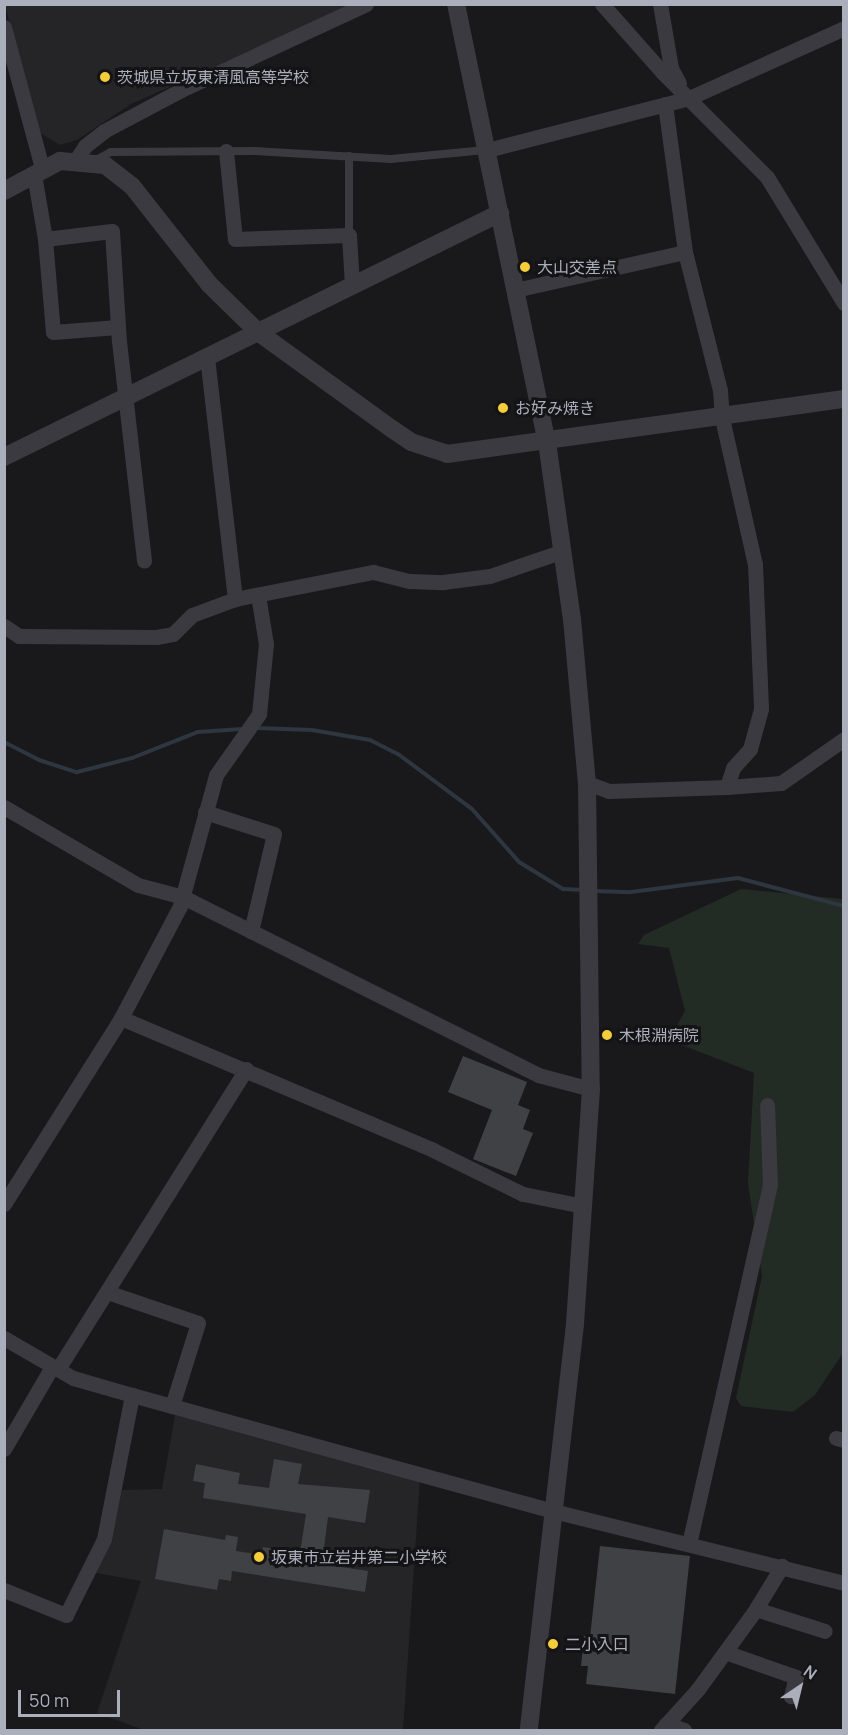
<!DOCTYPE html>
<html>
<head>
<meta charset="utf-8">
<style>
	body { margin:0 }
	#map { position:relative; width:848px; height:1735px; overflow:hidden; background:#19191b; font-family:Manrope,"Noto Sans JP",sans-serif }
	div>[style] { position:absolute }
	.built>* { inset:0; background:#252528 }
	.green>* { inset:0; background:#232b25 }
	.stream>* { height:4px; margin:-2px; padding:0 2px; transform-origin:2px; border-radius:2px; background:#2e3640 }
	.building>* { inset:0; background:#404145 }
	.service>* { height:8px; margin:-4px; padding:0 4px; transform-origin:4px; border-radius:4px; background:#3a3a40 }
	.minor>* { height:15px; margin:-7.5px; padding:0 7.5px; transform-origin:7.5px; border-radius:7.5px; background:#3a3a40 }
	.tertiary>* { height:18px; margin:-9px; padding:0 9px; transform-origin:9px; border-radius:9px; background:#3a3a40 }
	.dots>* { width:16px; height:16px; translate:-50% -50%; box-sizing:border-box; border:3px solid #141416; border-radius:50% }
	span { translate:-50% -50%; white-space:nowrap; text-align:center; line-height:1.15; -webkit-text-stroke:6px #141416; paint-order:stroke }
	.poi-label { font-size:16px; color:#abaebb }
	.left { translate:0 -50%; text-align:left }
	.frame { position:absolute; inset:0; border:6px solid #abaebb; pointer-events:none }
	.north { position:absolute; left:770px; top:1657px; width:60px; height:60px; -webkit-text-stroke:4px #141416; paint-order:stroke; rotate:35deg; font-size:16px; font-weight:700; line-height:24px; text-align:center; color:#abaebb }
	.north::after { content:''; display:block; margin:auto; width:21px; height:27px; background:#abaebb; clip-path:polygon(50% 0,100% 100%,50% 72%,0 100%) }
	.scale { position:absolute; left:18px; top:1690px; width:102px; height:27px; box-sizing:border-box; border:3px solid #abaebb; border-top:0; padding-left:8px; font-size:18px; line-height:21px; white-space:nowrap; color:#abaebb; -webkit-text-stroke:4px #141416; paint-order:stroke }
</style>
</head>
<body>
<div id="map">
	<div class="built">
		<div style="clip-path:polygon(5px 5px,356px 5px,131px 104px,77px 140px,60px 145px,37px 131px)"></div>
		<div style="clip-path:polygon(175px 1415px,420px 1478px,403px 1730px,144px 1730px,97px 1713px,141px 1581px,96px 1573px,110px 1542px,122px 1490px,162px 1489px)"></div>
	</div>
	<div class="green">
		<div style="clip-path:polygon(741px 889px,843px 899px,843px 1353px,815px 1395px,793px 1412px,741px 1406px,736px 1398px,762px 1276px,748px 1184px,754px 1073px,669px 1040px,685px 1011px,669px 948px,638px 944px,644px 935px)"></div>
	</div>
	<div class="stream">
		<div style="left:256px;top:728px;width:56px;rotate:2deg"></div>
		<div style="left:312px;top:730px;width:59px;rotate:9.8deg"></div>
		<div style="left:370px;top:740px;width:31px;rotate:27deg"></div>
		<div style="left:398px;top:754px;width:92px;rotate:36.6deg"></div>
		<div style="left:472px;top:809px;width:71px;rotate:48.4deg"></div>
		<div style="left:519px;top:862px;width:52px;rotate:31.5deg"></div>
		<div style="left:563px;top:889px;width:21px;rotate:3deg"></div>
		<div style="left:4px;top:742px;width:39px;rotate:27deg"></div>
		<div style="left:39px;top:760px;width:40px;rotate:18deg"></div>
		<div style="left:77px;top:772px;width:57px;rotate:-14.3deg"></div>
		<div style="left:132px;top:758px;width:71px;rotate:-21.5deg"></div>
		<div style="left:198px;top:732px;width:44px;rotate:-3.9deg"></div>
		<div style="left:595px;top:891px;width:36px;rotate:2deg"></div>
		<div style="left:631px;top:892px;width:108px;rotate:-7.5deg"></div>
		<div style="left:738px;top:878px;width:110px;rotate:14.8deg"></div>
	</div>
	<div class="building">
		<div style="clip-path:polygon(463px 1056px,527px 1082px,518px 1105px,530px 1110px,523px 1129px,533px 1133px,516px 1176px,473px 1159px,492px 1110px,448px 1092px)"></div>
		<div style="clip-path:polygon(274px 1459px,302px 1464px,298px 1484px,370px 1490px,365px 1523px,328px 1517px,322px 1564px,368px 1571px,365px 1592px,232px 1571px,231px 1581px,219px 1579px,217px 1590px,155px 1579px,164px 1529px,225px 1540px,226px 1535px,238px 1537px,236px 1551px,262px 1555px,263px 1547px,300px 1553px,306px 1514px,203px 1498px,205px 1483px,193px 1481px,196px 1464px,240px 1473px,238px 1484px,269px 1488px)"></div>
		<div style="clip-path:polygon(600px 1546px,690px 1556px,675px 1694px,586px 1684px,588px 1666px,581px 1666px,584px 1636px,590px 1637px)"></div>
	</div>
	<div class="service">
		<div style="left:349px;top:156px;width:79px;rotate:90deg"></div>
		<div style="left:94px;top:161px;width:19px;rotate:-28deg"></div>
		<div style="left:111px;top:152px;width:143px;rotate:-0.4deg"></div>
		<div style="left:254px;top:151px;width:137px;rotate:3.3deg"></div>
		<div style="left:391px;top:159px;width:95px;rotate:-5.4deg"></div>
	</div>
	<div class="minor">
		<div style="left:602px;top:4px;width:92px;rotate:48.5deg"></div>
		<div style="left:663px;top:73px;width:147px;rotate:45deg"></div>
		<div style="left:767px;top:177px;width:148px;rotate:58.6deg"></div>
		<div style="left:660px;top:4px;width:65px;rotate:80.2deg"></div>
		<div style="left:671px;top:68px;width:17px;rotate:62deg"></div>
		<div style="left:4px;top:27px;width:146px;rotate:74.9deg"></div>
		<div style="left:665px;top:104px;width:149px;rotate:82.3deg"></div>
		<div style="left:685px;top:252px;width:142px;rotate:75.8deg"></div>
		<div style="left:720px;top:390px;width:28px;rotate:86deg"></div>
		<div style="left:722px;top:418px;width:150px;rotate:77.3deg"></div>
		<div style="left:755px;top:564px;width:145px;rotate:87.6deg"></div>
		<div style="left:761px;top:709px;width:41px;rotate:105.4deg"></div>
		<div style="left:750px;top:749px;width:25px;rotate:132deg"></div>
		<div style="left:733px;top:768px;width:20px;rotate:108deg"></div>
		<div style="left:727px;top:787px;width:54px;rotate:-4.2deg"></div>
		<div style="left:781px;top:783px;width:77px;rotate:-34.9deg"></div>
		<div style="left:487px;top:150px;width:209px;rotate:-14.4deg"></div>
		<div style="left:689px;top:98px;width:170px;rotate:-24.3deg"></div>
		<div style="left:226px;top:151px;width:88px;rotate:84.2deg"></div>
		<div style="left:235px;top:239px;width:114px;rotate:-2deg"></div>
		<div style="left:349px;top:235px;width:51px;rotate:86.6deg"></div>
		<div style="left:75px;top:161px;width:18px;rotate:-56deg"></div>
		<div style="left:85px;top:146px;width:24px;rotate:-38deg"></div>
		<div style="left:104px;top:131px;width:87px;rotate:-28deg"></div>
		<div style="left:181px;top:90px;width:204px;rotate:-24.9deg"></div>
		<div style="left:34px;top:174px;width:66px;rotate:80.4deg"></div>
		<div style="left:45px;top:239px;width:67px;rotate:-6.8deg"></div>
		<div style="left:112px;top:231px;width:110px;rotate:86.4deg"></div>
		<div style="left:119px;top:341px;width:221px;rotate:83.5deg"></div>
		<div style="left:45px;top:239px;width:93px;rotate:85.1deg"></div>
		<div style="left:53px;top:332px;width:65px;rotate:-4.4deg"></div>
		<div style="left:515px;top:290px;width:174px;rotate:-12.6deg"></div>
		<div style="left:207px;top:357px;width:244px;rotate:83.4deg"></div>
		<div style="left:4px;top:626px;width:18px;rotate:34deg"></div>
		<div style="left:19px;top:636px;width:137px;rotate:0.4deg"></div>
		<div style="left:156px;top:637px;width:17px;rotate:-10deg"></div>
		<div style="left:173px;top:634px;width:27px;rotate:-45deg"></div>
		<div style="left:192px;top:615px;width:46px;rotate:-20.4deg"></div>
		<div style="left:235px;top:599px;width:141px;rotate:-11.1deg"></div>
		<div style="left:373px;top:572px;width:38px;rotate:14deg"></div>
		<div style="left:410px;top:581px;width:33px;rotate:2deg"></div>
		<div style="left:443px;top:582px;width:47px;rotate:-7.3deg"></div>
		<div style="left:490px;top:576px;width:77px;rotate:-18.9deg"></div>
		<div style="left:587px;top:783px;width:23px;rotate:20deg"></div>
		<div style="left:609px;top:791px;width:118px;rotate:-1.9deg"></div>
		<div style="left:4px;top:807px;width:155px;rotate:30.2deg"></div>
		<div style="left:138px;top:885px;width:47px;rotate:14.9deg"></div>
		<div style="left:183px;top:897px;width:397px;rotate:26.6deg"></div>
		<div style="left:538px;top:1075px;width:55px;rotate:14.8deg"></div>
		<div style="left:205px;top:812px;width:72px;rotate:17.7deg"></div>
		<div style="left:274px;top:834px;width:100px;rotate:103.3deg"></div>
		<div style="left:121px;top:1018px;width:339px;rotate:22.9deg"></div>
		<div style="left:433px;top:1150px;width:100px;rotate:26.1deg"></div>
		<div style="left:523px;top:1194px;width:61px;rotate:11.3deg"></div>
		<div style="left:4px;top:1204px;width:220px;rotate:-57.8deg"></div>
		<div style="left:121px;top:1018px;width:127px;rotate:-62.2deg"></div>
		<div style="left:180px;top:906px;width:136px;rotate:-74.6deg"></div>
		<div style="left:216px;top:775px;width:75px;rotate:-54.8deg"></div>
		<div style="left:259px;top:714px;width:70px;rotate:-84.3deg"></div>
		<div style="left:266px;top:644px;width:50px;rotate:-99.3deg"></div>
		<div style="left:107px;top:1292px;width:96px;rotate:18.8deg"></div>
		<div style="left:198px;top:1323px;width:87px;rotate:107.4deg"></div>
		<div style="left:4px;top:1338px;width:80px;rotate:30.1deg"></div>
		<div style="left:73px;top:1378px;width:61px;rotate:16.1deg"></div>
		<div style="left:132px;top:1395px;width:437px;rotate:15.4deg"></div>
		<div style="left:553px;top:1511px;width:300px;rotate:13.9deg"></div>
		<div style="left:58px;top:1369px;width:354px;rotate:-57.9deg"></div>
		<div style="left:836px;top:1438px;width:8px;rotate:14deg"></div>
		<div style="left:4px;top:1449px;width:95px;rotate:-59.7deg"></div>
		<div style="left:689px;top:1544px;width:368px;rotate:-77.3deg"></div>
		<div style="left:770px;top:1185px;width:80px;rotate:-92.1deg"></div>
		<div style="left:4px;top:1590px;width:67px;rotate:22deg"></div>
		<div style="left:66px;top:1615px;width:85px;rotate:-63.4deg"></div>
		<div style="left:104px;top:1539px;width:147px;rotate:-79deg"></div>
		<div style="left:756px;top:1609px;width:72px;rotate:17.7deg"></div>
		<div style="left:725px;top:1652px;width:75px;rotate:19.4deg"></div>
		<div style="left:796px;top:1677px;width:20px;rotate:105deg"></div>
		<div style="left:666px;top:1724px;width:19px;rotate:18deg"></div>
		<div style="left:661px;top:1730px;width:55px;rotate:-47.9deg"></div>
		<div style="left:698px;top:1689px;width:95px;rotate:-54deg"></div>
		<div style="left:754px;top:1612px;width:54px;rotate:-58.7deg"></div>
	</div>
	<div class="tertiary">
		<div style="left:456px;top:4px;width:447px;rotate:78.3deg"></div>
		<div style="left:547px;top:442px;width:179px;rotate:82deg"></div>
		<div style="left:572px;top:619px;width:165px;rotate:84.8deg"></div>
		<div style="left:587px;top:783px;width:306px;rotate:89.3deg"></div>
		<div style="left:591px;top:1089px;width:236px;rotate:93.9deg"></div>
		<div style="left:575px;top:1324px;width:409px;rotate:96.5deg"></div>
		<div style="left:4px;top:191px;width:64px;rotate:-28.2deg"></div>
		<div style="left:60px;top:161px;width:45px;rotate:5.1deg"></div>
		<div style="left:105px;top:165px;width:34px;rotate:38deg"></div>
		<div style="left:132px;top:186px;width:125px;rotate:51.8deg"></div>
		<div style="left:209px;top:284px;width:69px;rotate:44.4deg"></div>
		<div style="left:258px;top:332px;width:165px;rotate:35.9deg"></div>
		<div style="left:392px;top:429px;width:23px;rotate:34deg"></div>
		<div style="left:411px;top:442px;width:38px;rotate:18deg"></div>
		<div style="left:447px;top:454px;width:401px;rotate:-7.9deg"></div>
		<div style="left:4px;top:457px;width:553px;rotate:-26.19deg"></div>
	</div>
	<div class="dots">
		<div style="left:105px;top:77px;background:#f5ce37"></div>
		<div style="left:525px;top:267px;background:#f5ce37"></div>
		<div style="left:503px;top:408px;background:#f5ce37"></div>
		<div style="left:607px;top:1035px;background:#f5ce37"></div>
		<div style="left:259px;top:1557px;background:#f5ce37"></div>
		<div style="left:553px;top:1644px;background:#f5ce37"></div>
	</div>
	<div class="poi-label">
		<span class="left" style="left:117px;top:77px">茨城県立坂東清風高等学校</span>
		<span class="left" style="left:537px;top:267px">大山交差点</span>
		<span class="left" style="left:515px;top:408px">お好み焼き</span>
		<span class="left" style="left:619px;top:1035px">木根淵病院</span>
		<span class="left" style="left:271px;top:1557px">坂東市立岩井第二小学校</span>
		<span class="left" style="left:565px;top:1644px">二小入口</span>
	</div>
	<div class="frame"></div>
	<div class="north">N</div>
	<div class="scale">50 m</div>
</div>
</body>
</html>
